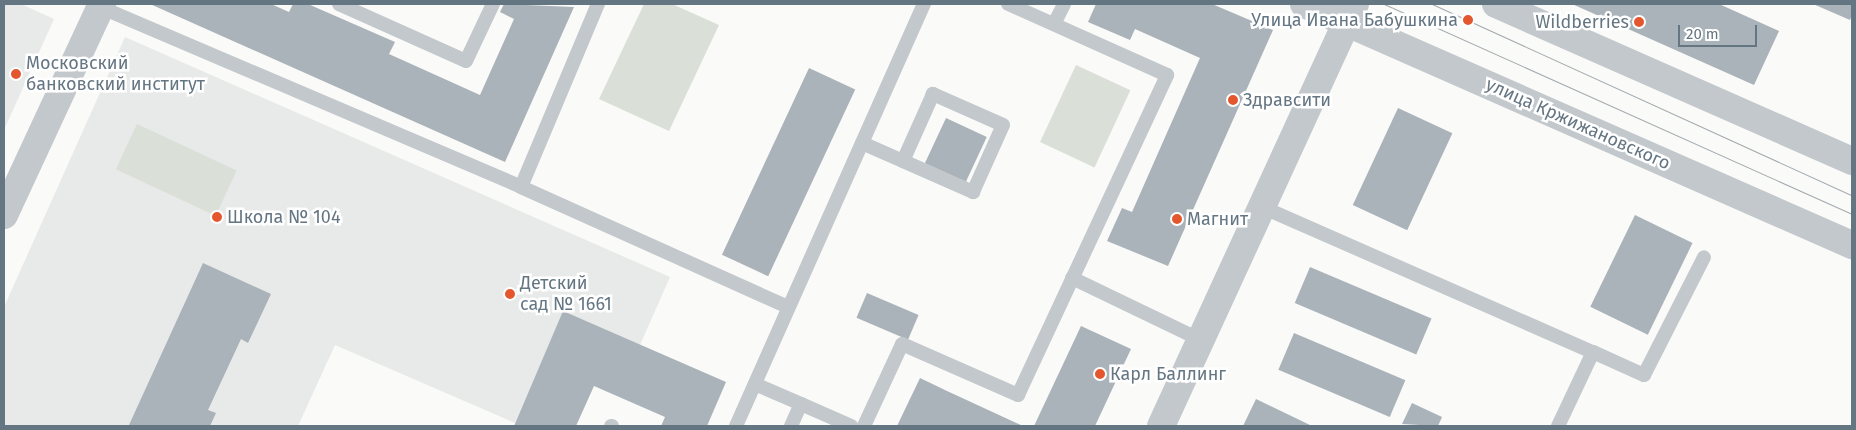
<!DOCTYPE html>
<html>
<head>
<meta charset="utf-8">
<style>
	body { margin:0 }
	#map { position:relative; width:1856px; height:430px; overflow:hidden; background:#fafaf8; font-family:"Fira Sans",sans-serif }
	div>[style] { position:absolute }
	.built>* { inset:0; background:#e8e9e9 }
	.green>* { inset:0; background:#dadfd7; transform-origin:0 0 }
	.building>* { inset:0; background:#aab3b9; transform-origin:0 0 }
	.service>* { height:14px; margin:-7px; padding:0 7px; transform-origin:7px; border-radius:7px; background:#c3c8cc }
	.minor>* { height:28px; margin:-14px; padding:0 14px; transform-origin:14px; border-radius:14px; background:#c3c8cc }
	.tertiary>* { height:28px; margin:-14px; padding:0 14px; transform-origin:14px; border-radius:14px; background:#c3c8cc }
	.tram>* { height:1px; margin:-0.5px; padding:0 0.5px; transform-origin:0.5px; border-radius:0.5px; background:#a2aab0 }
	.dots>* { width:14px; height:14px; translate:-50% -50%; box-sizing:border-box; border:2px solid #fff; border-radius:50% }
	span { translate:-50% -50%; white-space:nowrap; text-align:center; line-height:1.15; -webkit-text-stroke:5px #fff; paint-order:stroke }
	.poi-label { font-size:18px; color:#657683 }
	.right { translate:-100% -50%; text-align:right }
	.left { translate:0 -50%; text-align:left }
	.street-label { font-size:18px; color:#657683 }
	.frame { position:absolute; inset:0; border:5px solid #657683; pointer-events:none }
	.scale { position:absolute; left:1678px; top:25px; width:79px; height:22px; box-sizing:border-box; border:2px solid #657683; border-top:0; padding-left:6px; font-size:15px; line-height:18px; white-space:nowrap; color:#657683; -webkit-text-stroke:4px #fff; paint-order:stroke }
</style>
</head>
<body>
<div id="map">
	<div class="built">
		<div style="clip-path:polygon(4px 4px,21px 4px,54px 19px,4px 130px)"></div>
		<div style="clip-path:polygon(125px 37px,670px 277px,640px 345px,563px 312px,515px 423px,335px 345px,298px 426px,4px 426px,4px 307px)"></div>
	</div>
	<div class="green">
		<div style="clip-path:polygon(644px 4px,672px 4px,719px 25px,669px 131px,599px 99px)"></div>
		<div style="left:1076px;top:65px;width:60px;height:85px;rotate:25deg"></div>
		<div style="left:137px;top:124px;width:110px;height:50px;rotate:25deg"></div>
	</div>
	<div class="building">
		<div style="clip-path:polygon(150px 4px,271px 4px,289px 12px,293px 4px,308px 4px,395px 42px,389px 54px,480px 95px,514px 19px,500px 12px,504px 4px,574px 7px,505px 162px)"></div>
		<div style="clip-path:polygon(1096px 4px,1212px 4px,1273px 30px,1168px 266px,1107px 241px,1122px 208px,1132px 212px,1200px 58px,1135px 29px,1130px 40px,1088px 22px)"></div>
		<div style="clip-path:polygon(1572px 4px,1719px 4px,1779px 31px,1754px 85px)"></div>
		<div style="clip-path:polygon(1813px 4px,1852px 4px,1852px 15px,1850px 20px)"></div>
		<div style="left:809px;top:68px;width:51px;height:206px;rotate:25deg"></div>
		<div style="left:1398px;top:108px;width:60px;height:107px;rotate:25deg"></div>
		<div style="left:946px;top:118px;width:45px;height:50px;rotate:25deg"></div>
		<div style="left:1635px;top:215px;width:64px;height:102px;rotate:26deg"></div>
		<div style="clip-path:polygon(203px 263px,271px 294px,248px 343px,241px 339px,208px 410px,216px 413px,210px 426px,132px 426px,129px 425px)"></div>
		<div style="left:1310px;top:267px;width:132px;height:39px;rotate:23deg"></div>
		<div style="left:867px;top:293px;width:56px;height:27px;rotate:23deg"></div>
		<div style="clip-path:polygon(563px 311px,726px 382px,707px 426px,661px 426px,665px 417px,594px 386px,576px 426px,514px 426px)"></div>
		<div style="clip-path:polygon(1081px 326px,1131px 349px,1095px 426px,1034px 426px)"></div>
		<div style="left:1294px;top:333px;width:121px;height:40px;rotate:23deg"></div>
		<div style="clip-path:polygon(920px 378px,947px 391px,1023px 426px,897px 426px)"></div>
		<div style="clip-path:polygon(1256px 399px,1310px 425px,1243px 426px)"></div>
		<div style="clip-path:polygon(1412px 403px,1442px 417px,1438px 426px,1402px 424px)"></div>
	</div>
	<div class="service">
		<div style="left:339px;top:4px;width:139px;rotate:24.2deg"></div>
		<div style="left:466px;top:61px;width:63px;rotate:-64.7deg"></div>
		<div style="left:100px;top:7px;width:458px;rotate:23.1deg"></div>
		<div style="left:521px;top:187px;width:199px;rotate:-67.2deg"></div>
		<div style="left:1054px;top:24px;width:22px;rotate:-63deg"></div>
		<div style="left:862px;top:143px;width:45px;rotate:23.7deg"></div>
		<div style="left:903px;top:161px;width:77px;rotate:23.9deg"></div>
		<div style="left:973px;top:192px;width:73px;rotate:-65.9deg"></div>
		<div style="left:1003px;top:125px;width:77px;rotate:-156.1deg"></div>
		<div style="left:933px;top:94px;width:73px;rotate:114.1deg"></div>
		<div style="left:521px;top:187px;width:293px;rotate:24.2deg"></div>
		<div style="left:1262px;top:207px;width:361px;rotate:23.7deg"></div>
		<div style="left:1593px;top:352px;width:82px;rotate:115.3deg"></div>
		<div style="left:1072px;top:278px;width:143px;rotate:25.7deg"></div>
		<div style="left:1593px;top:352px;width:56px;rotate:24.3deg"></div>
		<div style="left:1644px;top:375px;width:132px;rotate:-63deg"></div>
		<div style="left:755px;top:384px;width:50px;rotate:23.5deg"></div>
		<div style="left:611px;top:426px;width:1px"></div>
		<div style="left:736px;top:426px;width:462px;rotate:-66deg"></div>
		<div style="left:791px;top:426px;width:24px;rotate:-66deg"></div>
		<div style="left:801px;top:404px;width:55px;rotate:23.7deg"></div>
		<div style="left:864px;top:426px;width:90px;rotate:-65.1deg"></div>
		<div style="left:902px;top:344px;width:127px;rotate:23.7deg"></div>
		<div style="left:1018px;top:395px;width:353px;rotate:-65deg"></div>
		<div style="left:1167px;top:75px;width:174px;rotate:-155.9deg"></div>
	</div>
	<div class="minor">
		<div style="left:4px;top:215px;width:233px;rotate:-65.1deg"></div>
	</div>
	<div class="tertiary">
		<div style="left:1304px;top:4px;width:599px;rotate:23.74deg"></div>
		<div style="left:1496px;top:4px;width:389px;rotate:23.8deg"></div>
		<div style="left:1161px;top:426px;width:464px;rotate:-65.3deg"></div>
	</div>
	<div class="tram">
		<div style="left:1384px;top:4px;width:513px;rotate:24.17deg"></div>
		<div style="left:1432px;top:4px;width:461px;rotate:24.5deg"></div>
	</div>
	<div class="dots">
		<div style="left:1468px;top:20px;background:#e4572e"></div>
		<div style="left:1639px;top:22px;background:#e4572e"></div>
		<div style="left:16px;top:74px;background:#e4572e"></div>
		<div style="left:1233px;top:100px;background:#e4572e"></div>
		<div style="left:217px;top:217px;background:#e4572e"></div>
		<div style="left:1177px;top:219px;background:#e4572e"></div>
		<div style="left:510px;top:294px;background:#e4572e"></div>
		<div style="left:1100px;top:374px;background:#e4572e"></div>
	</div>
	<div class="poi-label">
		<span class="right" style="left:1458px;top:20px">Улица Ивана Бабушкина</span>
		<span class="right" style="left:1629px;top:22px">Wildberries</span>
		<span class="left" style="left:26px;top:74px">Московский<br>банковский институт</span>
		<span class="left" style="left:1243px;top:100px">Здравсити</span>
		<span class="left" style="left:227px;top:217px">Школа № 104</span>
		<span class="left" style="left:1187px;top:219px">Магнит</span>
		<span class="left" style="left:520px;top:294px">Детский<br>сад № 1661</span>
		<span class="left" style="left:1110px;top:374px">Карл Баллинг</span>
	</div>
	<div class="street-label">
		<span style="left:1578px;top:124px;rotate:24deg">улица Кржижановского</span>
	</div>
	<div class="frame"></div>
	<div class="scale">20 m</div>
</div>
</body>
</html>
